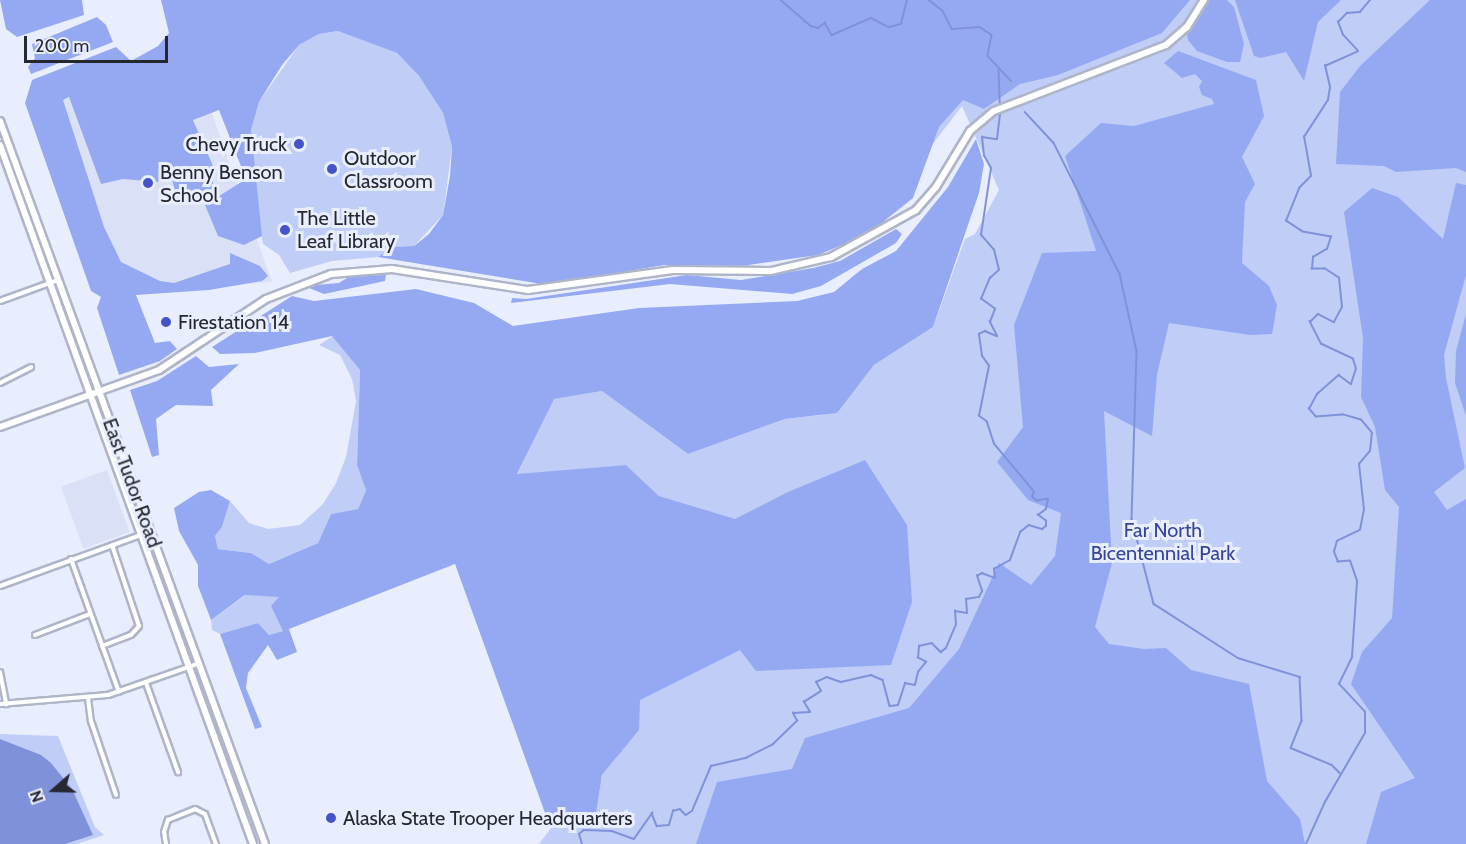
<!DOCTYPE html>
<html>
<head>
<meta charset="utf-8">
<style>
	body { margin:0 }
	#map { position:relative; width:1466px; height:844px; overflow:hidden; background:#e9eefe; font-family:Cabin,sans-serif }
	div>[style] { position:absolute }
	.built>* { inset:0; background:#dae0f6; transform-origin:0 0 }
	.green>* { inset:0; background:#c0cdf7 }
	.forest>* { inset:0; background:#95a9f3 }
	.water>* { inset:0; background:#7f92d9 }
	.stream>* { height:1.5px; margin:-0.75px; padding:0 0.75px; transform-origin:0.75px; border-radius:0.75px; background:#7f92d9 }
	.roads { filter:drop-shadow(2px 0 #afb5c8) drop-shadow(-2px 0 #afb5c8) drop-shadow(0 2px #afb5c8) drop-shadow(0 -2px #afb5c8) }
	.street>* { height:4px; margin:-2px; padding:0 2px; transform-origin:2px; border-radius:2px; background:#fff }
	.secondary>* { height:6px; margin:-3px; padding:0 3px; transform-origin:3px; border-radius:3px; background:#fff }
	.primary>* { height:6px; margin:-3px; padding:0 3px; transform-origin:3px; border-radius:3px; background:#fff }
	.dots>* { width:16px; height:16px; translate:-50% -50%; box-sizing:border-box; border:3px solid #e9eefe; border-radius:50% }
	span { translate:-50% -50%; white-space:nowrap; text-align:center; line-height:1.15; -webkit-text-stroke:6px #e9eefe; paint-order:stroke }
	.poi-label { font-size:20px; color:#262830 }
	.right { translate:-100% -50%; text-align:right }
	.left { translate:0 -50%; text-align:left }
	.street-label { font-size:20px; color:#262830 }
	.park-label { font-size:20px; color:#364499 }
	.north { position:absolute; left:24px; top:760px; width:60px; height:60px; -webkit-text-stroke:4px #e9eefe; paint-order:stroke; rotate:250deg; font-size:16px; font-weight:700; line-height:24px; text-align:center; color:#262830 }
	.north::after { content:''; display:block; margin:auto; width:21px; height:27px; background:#262830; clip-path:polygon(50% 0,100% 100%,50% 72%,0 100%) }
	.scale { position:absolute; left:24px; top:36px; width:144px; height:27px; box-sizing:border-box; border:3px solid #262830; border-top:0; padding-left:8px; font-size:18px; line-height:21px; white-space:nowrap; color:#262830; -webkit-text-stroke:4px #e9eefe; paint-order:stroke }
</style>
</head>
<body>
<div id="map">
	<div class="built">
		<div style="clip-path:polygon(190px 52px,272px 282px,101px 296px,34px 111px)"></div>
		<div style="left:107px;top:470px;width:66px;height:49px;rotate:70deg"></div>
	</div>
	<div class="green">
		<div style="clip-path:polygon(307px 0,1466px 0,1466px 844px,539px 844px,551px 828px,549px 824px,595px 821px,602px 775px,616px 758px,601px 686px,725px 517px,659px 496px,626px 465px,517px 475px,553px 399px,602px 391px,688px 454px,785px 419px,822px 415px,848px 398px,874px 365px,933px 327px,965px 239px,975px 234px,999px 190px,962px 106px,922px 158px,475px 142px,419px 54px)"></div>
		<div style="clip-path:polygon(339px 31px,397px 53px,419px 76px,443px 113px,452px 147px,443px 215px,414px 246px,392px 247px,378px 257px,332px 261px,290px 273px,279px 255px,263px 244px,252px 175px,251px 130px,259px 102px,299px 45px,319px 34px)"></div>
		<div style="clip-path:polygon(333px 336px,360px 370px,357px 465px,366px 489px,358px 509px,331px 514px,318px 543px,269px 564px,251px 553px,218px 549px,215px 536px,222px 527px,230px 501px,249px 523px,268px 529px,300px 525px,323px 504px,336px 483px,346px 457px,356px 401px,352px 379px,340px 355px,319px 345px)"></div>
		<div style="clip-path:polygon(246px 595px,279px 596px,283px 631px,269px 635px,258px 623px,220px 634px,212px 630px,211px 620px)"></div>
		<div style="clip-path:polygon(0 734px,58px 736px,95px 827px,104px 835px,77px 844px,0 844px)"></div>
	</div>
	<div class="forest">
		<div style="clip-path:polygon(0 0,82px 0,84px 15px,17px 37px,6px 29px)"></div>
		<div style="clip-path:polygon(161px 0,1190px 0,1162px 33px,1058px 75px,1020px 84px,984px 109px,963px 100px,939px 127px,913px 198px,868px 234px,818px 255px,741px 266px,664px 265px,548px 285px,378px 257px,392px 247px,414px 246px,429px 234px,443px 215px,450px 176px,452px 147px,443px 113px,419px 76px,397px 53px,338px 31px,319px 34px,299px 45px,282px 65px,259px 102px,251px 130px,262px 236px,244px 245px,218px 236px,205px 205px,246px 179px,219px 110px,193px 120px,213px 166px,213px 188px,193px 205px,178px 203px,172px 179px,159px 182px,123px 179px,101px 184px,69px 97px,63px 100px,104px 227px,121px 262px,160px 281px,174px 283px,230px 264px,230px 253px,260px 266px,268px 276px,262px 281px,209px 290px,136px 295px,155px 343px,170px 341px,177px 349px,160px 361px,119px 375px,97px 308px,101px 297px,91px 291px,25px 103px,32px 80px,116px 47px,131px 61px,158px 46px,169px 33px)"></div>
		<div style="clip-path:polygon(1209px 0,1227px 0,1234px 7px,1244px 44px,1240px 62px,1227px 62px,1197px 51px,1188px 40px,1187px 34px)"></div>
		<div style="clip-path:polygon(1235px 0,1341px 0,1318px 22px,1304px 81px,1286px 52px,1261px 58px,1254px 56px)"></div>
		<div style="clip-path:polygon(1430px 0,1466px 0,1466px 172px,1456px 168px,1396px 172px,1384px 166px,1336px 164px,1340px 92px,1360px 66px)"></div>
		<div style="clip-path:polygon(97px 17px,106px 25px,113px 42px,31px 74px,28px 67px,35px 58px,32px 44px)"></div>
		<div style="clip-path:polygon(1178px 51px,1256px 80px,1264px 116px,1242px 157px,1255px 184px,1245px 202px,1242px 263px,1269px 286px,1277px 305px,1272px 334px,1250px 335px,1169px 323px,1157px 375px,1152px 436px,1104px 411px,1112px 563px,1095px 627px,1109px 644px,1144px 649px,1166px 648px,1191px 670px,1249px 684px,1267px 781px,1300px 819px,1305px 844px,696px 844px,717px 782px,792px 769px,805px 738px,909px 708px,959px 649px,999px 563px,1031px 585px,1055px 556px,1061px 513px,1028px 500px,997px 462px,1023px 427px,1014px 325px,1042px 253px,1096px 251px,1065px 156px,1101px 123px,1134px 126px,1214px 104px,1212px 99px,1202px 95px,1199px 87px,1202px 81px,1195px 74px,1182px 78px,1164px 63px)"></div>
		<div style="clip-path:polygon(976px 139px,984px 164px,979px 193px,933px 327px,874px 365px,837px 413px,785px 419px,688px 454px,602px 391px,554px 399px,517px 474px,626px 465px,659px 496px,735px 519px,788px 492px,865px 460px,907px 525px,912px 602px,891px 665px,756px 671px,740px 650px,640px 700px,639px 730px,602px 775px,595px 821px,549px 824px,455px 564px,289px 629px,297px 652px,277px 660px,268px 645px,248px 673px,246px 688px,262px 727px,255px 729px,220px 634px,258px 623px,269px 635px,283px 631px,271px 606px,279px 597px,245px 595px,211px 620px,198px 586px,198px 565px,179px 531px,174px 508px,199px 492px,211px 490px,230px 501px,222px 527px,215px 536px,218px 549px,251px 553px,269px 564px,318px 543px,331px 514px,358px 509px,366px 490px,357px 465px,360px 370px,332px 336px,255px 353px,220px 354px,212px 347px,292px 296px,314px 301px,416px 289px,474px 303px,513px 326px,639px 308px,797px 301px,834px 292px,862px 269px,896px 251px,948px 187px)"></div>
		<div style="clip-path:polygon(1456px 183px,1466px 185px,1466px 275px,1444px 355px,1446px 378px,1465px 468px,1434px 492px,1447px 510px,1466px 499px,1466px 844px,1366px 844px,1381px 792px,1415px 778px,1351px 684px,1362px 652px,1392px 618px,1399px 507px,1385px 490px,1375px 427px,1361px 397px,1363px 338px,1344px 212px,1372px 188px,1398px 197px,1443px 239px)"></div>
		<div style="clip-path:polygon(896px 229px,902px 234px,896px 243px,821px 286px,792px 294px,670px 284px,511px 303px,512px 298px,526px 299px,687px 275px,741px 280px,813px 268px,840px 261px)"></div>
		<div style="clip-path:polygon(386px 275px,385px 281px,324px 294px,304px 286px,339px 283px,350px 276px)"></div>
		<div style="clip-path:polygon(1466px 314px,1466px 416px,1455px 383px,1456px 351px)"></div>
		<div style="clip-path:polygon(196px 356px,209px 367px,239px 364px,211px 390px,213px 406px,176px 405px,156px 419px,159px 455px,152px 457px,130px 390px,157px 381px)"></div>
	</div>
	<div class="water">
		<div style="clip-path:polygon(0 739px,41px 755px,51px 763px,72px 789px,93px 835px,65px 844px,0 844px)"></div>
	</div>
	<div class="stream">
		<div style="left:781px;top:0;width:40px;rotate:41deg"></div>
		<div style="left:811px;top:26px;width:7px;rotate:16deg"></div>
		<div style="left:818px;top:28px;width:9px;rotate:-36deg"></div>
		<div style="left:825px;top:23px;width:14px;rotate:60deg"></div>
		<div style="left:832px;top:35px;width:43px;rotate:-23.6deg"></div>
		<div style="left:871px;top:18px;width:20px;rotate:27deg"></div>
		<div style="left:889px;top:27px;width:12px;rotate:-14deg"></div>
		<div style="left:901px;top:24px;width:25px;rotate:-76deg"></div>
		<div style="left:929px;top:0;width:18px;rotate:38deg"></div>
		<div style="left:943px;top:11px;width:20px;rotate:63deg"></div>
		<div style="left:952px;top:29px;width:28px;rotate:-4deg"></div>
		<div style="left:980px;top:27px;width:14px;rotate:34deg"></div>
		<div style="left:992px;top:35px;width:21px;rotate:101deg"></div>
		<div style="left:988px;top:56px;width:34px;rotate:47deg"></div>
		<div style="left:999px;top:69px;width:34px;rotate:88deg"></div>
		<div style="left:1025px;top:112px;width:42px;rotate:46.9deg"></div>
		<div style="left:1054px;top:143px;width:147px;rotate:63.3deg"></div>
		<div style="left:1120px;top:274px;width:79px;rotate:77.6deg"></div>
		<div style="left:1137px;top:351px;width:168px;rotate:91.7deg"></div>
		<div style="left:1132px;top:519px;width:88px;rotate:75.5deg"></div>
		<div style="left:1154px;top:604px;width:100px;rotate:32.7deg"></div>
		<div style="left:1238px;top:658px;width:65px;rotate:17deg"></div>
		<div style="left:1300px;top:677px;width:44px;rotate:87.4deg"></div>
		<div style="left:1302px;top:721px;width:29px;rotate:112deg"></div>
		<div style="left:1291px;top:748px;width:44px;rotate:22.5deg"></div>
		<div style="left:1332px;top:765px;width:11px;rotate:45deg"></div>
		<div style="left:582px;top:844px;width:10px;rotate:-107deg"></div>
		<div style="left:579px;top:834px;width:6px;rotate:-39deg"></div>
		<div style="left:584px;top:830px;width:28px;rotate:2deg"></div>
		<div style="left:612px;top:831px;width:23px;rotate:20deg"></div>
		<div style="left:634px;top:839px;width:32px;rotate:-55deg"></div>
		<div style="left:652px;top:813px;width:14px;rotate:69deg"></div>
		<div style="left:657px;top:826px;width:12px;rotate:-5deg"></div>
		<div style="left:669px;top:825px;width:15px;rotate:-74deg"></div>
		<div style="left:673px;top:811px;width:7px;rotate:-16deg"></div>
		<div style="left:680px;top:809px;width:8px;rotate:45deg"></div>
		<div style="left:686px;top:815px;width:7px;rotate:-34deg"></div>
		<div style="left:692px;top:811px;width:49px;rotate:-67.1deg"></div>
		<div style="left:711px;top:766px;width:36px;rotate:-13deg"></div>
		<div style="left:746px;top:758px;width:29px;rotate:-27deg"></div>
		<div style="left:772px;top:745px;width:35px;rotate:-44deg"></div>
		<div style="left:797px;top:721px;width:9px;rotate:-117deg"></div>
		<div style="left:793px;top:713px;width:17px;rotate:-3deg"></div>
		<div style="left:810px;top:712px;width:12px;rotate:-121deg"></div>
		<div style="left:804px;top:702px;width:20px;rotate:-33deg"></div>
		<div style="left:821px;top:691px;width:10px;rotate:-119deg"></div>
		<div style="left:816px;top:682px;width:12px;rotate:-24deg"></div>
		<div style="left:827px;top:677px;width:15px;rotate:20deg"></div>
		<div style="left:841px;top:682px;width:31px;rotate:-13deg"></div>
		<div style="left:871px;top:675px;width:13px;rotate:23deg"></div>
		<div style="left:883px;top:680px;width:27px;rotate:75deg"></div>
		<div style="left:890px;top:706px;width:8px;rotate:-7deg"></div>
		<div style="left:898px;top:705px;width:23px;rotate:-72deg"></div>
		<div style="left:905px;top:683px;width:10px;rotate:11deg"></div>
		<div style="left:915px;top:685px;width:13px;rotate:-77deg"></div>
		<div style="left:918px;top:672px;width:13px;rotate:-51deg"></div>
		<div style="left:926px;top:662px;width:9px;rotate:-153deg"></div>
		<div style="left:918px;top:658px;width:12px;rotate:-85deg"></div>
		<div style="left:919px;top:646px;width:13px;rotate:-13deg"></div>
		<div style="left:932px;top:643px;width:13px;rotate:45deg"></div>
		<div style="left:941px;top:652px;width:6px;rotate:-39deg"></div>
		<div style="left:946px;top:648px;width:25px;rotate:-67deg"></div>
		<div style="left:956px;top:625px;width:14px;rotate:-94deg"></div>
		<div style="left:955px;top:611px;width:12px;rotate:9deg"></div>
		<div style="left:967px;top:613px;width:14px;rotate:-94deg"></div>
		<div style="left:966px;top:599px;width:13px;rotate:-9deg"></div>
		<div style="left:979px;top:597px;width:7px;rotate:-63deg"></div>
		<div style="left:982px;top:591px;width:16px;rotate:-108deg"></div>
		<div style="left:977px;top:576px;width:6px;rotate:-31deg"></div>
		<div style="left:982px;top:573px;width:14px;rotate:21deg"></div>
		<div style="left:995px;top:578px;width:9px;rotate:-96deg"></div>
		<div style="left:994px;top:569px;width:18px;rotate:-29deg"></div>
		<div style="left:1010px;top:560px;width:30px;rotate:-70deg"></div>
		<div style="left:1020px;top:532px;width:11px;rotate:-38deg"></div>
		<div style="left:1029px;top:525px;width:14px;rotate:17deg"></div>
		<div style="left:1042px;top:529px;width:5px;rotate:-37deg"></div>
		<div style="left:1046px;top:526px;width:5px;rotate:-90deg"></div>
		<div style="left:1046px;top:521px;width:10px;rotate:-143deg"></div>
		<div style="left:1038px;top:515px;width:10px;rotate:-37deg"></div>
		<div style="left:1046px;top:509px;width:10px;rotate:-79deg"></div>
		<div style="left:1048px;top:499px;width:11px;rotate:170deg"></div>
		<div style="left:1037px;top:501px;width:6px;rotate:-141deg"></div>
		<div style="left:1032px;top:497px;width:5px;rotate:-68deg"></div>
		<div style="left:1034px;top:492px;width:62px;rotate:-129.8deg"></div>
		<div style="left:994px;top:444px;width:23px;rotate:-108deg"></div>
		<div style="left:987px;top:422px;width:10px;rotate:-143deg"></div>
		<div style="left:979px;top:416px;width:51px;rotate:-78.7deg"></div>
		<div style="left:989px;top:366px;width:12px;rotate:-125deg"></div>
		<div style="left:982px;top:356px;width:22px;rotate:-98deg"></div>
		<div style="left:979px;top:334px;width:7px;rotate:-27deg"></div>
		<div style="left:985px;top:331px;width:13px;rotate:23deg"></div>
		<div style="left:997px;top:336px;width:16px;rotate:-117deg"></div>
		<div style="left:990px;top:322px;width:14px;rotate:-69deg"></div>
		<div style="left:995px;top:309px;width:17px;rotate:-144deg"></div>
		<div style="left:981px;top:299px;width:23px;rotate:-67deg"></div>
		<div style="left:990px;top:278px;width:12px;rotate:-42deg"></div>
		<div style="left:999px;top:270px;width:21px;rotate:-104deg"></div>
		<div style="left:994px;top:250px;width:20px;rotate:-131deg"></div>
		<div style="left:981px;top:235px;width:68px;rotate:-81.5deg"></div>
		<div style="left:991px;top:168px;width:14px;rotate:-120deg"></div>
		<div style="left:984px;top:156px;width:19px;rotate:-96deg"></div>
		<div style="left:982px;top:137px;width:15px;rotate:8deg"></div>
		<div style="left:997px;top:139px;width:26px;rotate:-83deg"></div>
		<div style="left:1306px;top:844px;width:46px;rotate:-65.7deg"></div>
		<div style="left:1325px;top:802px;width:80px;rotate:-59.9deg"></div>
		<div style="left:1365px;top:733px;width:21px;rotate:-90deg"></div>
		<div style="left:1365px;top:712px;width:38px;rotate:-133deg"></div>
		<div style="left:1339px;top:684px;width:30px;rotate:-64deg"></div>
		<div style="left:1352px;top:657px;width:76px;rotate:-86.2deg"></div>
		<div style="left:1357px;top:581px;width:21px;rotate:-109deg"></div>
		<div style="left:1350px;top:561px;width:12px;rotate:175deg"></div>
		<div style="left:1338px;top:562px;width:11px;rotate:-112deg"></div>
		<div style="left:1334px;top:552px;width:11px;rotate:-75deg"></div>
		<div style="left:1337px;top:541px;width:25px;rotate:-26deg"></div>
		<div style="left:1360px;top:530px;width:20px;rotate:-79deg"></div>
		<div style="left:1364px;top:510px;width:46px;rotate:-96.2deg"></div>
		<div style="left:1359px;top:464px;width:17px;rotate:-50deg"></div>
		<div style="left:1370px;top:451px;width:18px;rotate:-84deg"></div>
		<div style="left:1372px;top:433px;width:17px;rotate:-130deg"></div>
		<div style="left:1361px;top:420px;width:19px;rotate:-164deg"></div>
		<div style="left:1343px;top:415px;width:27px;rotate:176deg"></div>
		<div style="left:1316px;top:417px;width:11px;rotate:-131deg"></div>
		<div style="left:1309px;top:409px;width:17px;rotate:-62deg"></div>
		<div style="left:1317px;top:394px;width:29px;rotate:-41deg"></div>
		<div style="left:1339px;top:375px;width:15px;rotate:37deg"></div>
		<div style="left:1351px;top:384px;width:16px;rotate:-72deg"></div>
		<div style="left:1356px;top:369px;width:10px;rotate:-107deg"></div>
		<div style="left:1353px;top:359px;width:35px;rotate:-155deg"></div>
		<div style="left:1321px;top:344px;width:25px;rotate:-117deg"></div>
		<div style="left:1310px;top:322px;width:11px;rotate:-45deg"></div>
		<div style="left:1318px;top:314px;width:18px;rotate:27deg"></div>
		<div style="left:1334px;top:322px;width:17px;rotate:-62deg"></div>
		<div style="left:1342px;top:307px;width:29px;rotate:-96deg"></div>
		<div style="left:1339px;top:278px;width:17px;rotate:-147deg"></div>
		<div style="left:1325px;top:269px;width:13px;rotate:180deg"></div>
		<div style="left:1312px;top:269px;width:12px;rotate:-85deg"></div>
		<div style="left:1313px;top:257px;width:16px;rotate:-30deg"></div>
		<div style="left:1327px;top:249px;width:13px;rotate:-72deg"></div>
		<div style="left:1331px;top:237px;width:28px;rotate:-170deg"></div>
		<div style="left:1303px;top:232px;width:20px;rotate:-147deg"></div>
		<div style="left:1286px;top:221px;width:35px;rotate:-68deg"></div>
		<div style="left:1299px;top:188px;width:17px;rotate:-45deg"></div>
		<div style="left:1311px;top:176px;width:40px;rotate:-100deg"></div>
		<div style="left:1304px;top:137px;width:44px;rotate:-57deg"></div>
		<div style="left:1328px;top:100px;width:13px;rotate:-81deg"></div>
		<div style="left:1330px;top:87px;width:22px;rotate:-103deg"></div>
		<div style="left:1325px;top:66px;width:36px;rotate:-24deg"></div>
		<div style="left:1358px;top:51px;width:22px;rotate:-133deg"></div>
		<div style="left:1343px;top:35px;width:14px;rotate:-111deg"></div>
		<div style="left:1338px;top:22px;width:13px;rotate:-45deg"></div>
		<div style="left:1347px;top:13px;width:13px;rotate:-4deg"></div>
		<div style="left:1360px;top:12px;width:16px;rotate:-50deg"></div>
	</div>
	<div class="roads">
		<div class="street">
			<div style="left:0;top:301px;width:62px;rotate:-19.9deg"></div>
			<div style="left:0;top:383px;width:35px;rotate:-27deg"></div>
			<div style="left:71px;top:559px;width:141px;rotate:70.2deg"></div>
			<div style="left:0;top:586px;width:158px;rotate:-19.9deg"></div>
			<div style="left:35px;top:635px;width:59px;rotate:-20.9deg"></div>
			<div style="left:102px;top:646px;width:31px;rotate:-21deg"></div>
			<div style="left:131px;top:635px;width:12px;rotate:-48deg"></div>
			<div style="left:139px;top:626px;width:85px;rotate:-108.4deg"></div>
			<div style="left:0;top:672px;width:33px;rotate:79deg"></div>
			<div style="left:146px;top:683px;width:95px;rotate:70.2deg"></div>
			<div style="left:88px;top:698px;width:23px;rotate:83deg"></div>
			<div style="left:91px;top:721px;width:78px;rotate:71.3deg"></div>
			<div style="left:0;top:704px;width:108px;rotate:-4.8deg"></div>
			<div style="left:108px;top:695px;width:94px;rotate:-19.2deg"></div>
			<div style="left:166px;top:844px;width:12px;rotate:-99deg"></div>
			<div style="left:164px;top:832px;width:13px;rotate:-72deg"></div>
			<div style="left:168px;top:820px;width:29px;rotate:-22deg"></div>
			<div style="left:195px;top:809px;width:11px;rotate:27deg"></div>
			<div style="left:205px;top:814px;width:32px;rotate:70deg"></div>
		</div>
		<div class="secondary">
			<div style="left:0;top:427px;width:169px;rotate:-19.7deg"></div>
			<div style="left:159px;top:370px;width:128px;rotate:-33.6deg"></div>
			<div style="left:266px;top:299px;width:70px;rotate:-21deg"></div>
			<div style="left:331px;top:274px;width:61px;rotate:-4.7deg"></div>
			<div style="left:392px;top:269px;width:138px;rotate:8.8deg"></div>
			<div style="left:528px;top:290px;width:146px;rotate:-7.9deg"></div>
			<div style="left:673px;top:270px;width:98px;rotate:0.6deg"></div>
			<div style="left:771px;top:271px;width:62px;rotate:-13.1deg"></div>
			<div style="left:831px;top:257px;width:97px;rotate:-28.9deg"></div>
			<div style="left:916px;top:210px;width:30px;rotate:-49deg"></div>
			<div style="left:936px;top:187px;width:66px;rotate:-58.7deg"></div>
			<div style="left:970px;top:131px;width:31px;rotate:-40deg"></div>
			<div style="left:994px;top:111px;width:184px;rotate:-21deg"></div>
			<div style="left:1166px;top:45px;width:28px;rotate:-41deg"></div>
			<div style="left:1187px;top:27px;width:32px;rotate:-58deg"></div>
		</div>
		<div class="primary">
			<div style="left:0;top:121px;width:770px;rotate:69.87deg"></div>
			<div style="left:0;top:145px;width:743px;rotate:70.1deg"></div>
		</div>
	</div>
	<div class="dots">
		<div style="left:299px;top:144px;background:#4454c8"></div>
		<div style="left:332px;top:169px;background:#4454c8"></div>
		<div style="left:148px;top:183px;background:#4454c8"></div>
		<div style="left:285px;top:230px;background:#4454c8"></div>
		<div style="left:166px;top:322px;background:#4454c8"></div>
		<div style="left:331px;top:818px;background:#4454c8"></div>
	</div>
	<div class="poi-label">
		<span class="right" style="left:287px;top:144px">Chevy Truck</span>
		<span class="left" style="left:344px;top:170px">Outdoor<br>Classroom</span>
		<span class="left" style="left:160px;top:184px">Benny Benson<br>School</span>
		<span class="left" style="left:297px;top:230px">The Little<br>Leaf Library</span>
		<span class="left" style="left:178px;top:322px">Firestation 14</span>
		<span class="left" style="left:343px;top:818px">Alaska State Trooper Headquarters</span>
	</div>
	<div class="street-label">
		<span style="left:132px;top:483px;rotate:70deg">East Tudor Road</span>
	</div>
	<div class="park-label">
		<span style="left:1163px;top:542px">Far North<br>Bicentennial Park</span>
	</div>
	<div class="north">N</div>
	<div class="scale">200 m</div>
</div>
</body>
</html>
